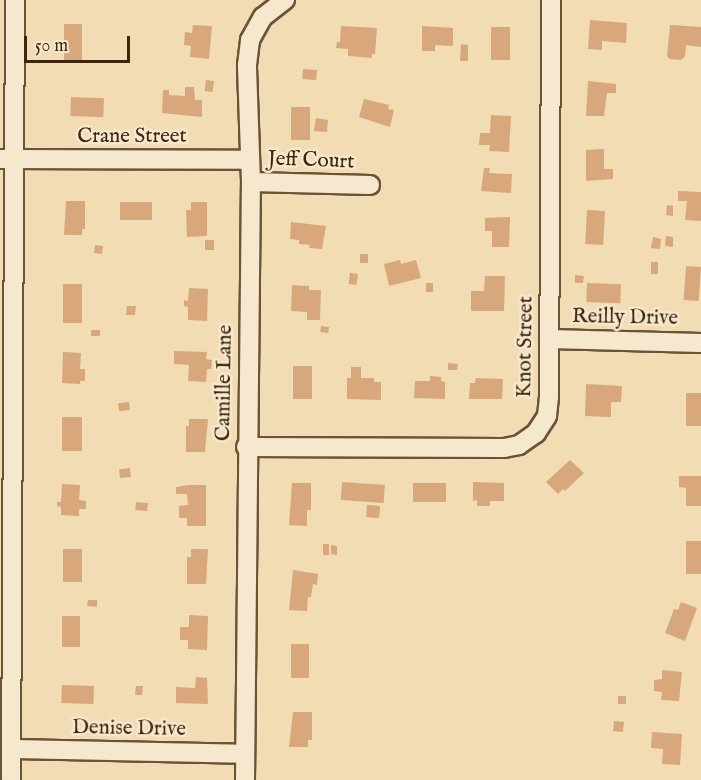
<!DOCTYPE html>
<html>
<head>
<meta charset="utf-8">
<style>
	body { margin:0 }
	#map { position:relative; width:701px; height:780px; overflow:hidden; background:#f1dcb3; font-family:"IM FELL English",serif }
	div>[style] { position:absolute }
	.building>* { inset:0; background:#d9a77c; transform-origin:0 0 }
	.roads { filter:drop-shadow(2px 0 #6b5337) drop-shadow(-2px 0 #6b5337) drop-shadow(0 2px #6b5337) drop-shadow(0 -2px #6b5337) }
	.minor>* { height:18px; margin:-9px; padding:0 9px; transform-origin:9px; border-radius:9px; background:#f6e8ce }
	span { translate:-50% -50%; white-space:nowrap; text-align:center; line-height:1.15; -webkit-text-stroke:5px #f6e8ce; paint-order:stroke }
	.street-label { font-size:21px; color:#3e250e }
	.scale { position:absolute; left:24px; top:36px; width:106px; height:27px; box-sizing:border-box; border:3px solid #3e250e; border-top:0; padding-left:8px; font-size:18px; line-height:21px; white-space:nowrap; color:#3e250e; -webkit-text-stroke:4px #f6e8ce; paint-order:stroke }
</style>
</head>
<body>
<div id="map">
	<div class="building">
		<div style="clip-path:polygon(590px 20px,627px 23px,626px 43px,602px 41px,602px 50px,588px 49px)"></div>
		<div style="left:64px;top:24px;width:18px;height:39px"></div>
		<div style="clip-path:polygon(193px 25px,212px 26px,209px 59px,190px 57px,191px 46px,184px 45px,185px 32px,192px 33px)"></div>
		<div style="clip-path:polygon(670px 25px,701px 27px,701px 47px,686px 45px,685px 57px,681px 60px,670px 59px,667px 56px)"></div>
		<div style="clip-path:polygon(341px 26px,377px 28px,375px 54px,372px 54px,372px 58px,348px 56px,348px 49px,336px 48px,337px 42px,340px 42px)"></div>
		<div style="clip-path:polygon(422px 26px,453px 28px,453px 46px,435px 45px,435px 51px,422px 51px)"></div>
		<div style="left:491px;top:27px;width:19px;height:33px"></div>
		<div style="clip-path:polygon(461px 44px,468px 45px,468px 61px,460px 61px)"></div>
		<div style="left:303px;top:69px;width:14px;height:10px;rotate:4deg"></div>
		<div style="left:206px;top:80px;width:8px;height:11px;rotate:7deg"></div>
		<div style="clip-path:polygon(588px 81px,616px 84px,616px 93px,607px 93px,604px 116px,586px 116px)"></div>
		<div style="clip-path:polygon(185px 87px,194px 87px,195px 100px,202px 100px,202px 117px,162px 113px,163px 90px,169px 90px,169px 95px,185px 96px)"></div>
		<div style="left:71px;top:97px;width:33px;height:19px;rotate:2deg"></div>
		<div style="clip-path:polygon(364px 99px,389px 105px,388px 109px,394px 110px,390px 127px,359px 117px)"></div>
		<div style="left:291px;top:107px;width:19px;height:33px"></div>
		<div style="clip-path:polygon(491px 115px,511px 116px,509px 152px,489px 151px,490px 145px,479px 145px,480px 133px,490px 133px)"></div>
		<div style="clip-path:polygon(316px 118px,328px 120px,327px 132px,314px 131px)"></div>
		<div style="clip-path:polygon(604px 149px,604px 169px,613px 169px,613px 179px,586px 181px,586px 150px)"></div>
		<div style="clip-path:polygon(484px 168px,490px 168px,489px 173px,512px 174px,511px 193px,481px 191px)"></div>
		<div style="clip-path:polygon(678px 191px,701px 192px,701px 221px,685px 220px,687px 201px,678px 201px)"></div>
		<div style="clip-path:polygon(66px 201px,85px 201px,85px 229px,82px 229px,82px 235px,64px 235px)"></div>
		<div style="left:120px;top:202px;width:32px;height:18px"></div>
		<div style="clip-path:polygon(191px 202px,207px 202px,207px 236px,187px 237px,186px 210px,191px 210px)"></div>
		<div style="clip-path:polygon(667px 205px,673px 206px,673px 216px,666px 215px)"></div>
		<div style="left:587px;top:210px;width:18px;height:34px;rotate:3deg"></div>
		<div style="clip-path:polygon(510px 217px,509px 247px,492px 247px,492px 231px,485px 231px,485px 218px)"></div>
		<div style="clip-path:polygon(291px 222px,326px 226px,322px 249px,309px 248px,310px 245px,299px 244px,299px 240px,290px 239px)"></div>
		<div style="clip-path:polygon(666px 236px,673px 237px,673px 247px,665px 246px)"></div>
		<div style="clip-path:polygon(653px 237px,661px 239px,660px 249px,651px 248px)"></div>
		<div style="left:205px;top:240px;width:9px;height:10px"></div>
		<div style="left:95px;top:245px;width:8px;height:8px;rotate:7deg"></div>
		<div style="left:360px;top:254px;width:8px;height:9px"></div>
		<div style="clip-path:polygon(400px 260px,401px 264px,416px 260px,421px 278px,389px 286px,384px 264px)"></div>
		<div style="left:651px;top:262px;width:7px;height:12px"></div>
		<div style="left:686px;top:266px;width:15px;height:34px;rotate:4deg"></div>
		<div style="left:350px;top:273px;width:8px;height:11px;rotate:7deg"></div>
		<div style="clip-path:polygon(575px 275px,584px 276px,583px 283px,575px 283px)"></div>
		<div style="clip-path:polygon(485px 276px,505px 276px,504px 311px,471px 311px,471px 291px,484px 291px)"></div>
		<div style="left:426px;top:283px;width:7px;height:9px"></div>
		<div style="left:587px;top:283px;width:34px;height:19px;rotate:2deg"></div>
		<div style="left:63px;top:284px;width:19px;height:39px"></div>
		<div style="clip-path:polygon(292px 285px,309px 286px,309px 290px,321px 290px,320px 320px,307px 320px,307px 312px,291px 311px)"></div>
		<div style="clip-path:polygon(189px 288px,208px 289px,207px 321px,188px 320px,188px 307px,184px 306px,184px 300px,188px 301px)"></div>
		<div style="clip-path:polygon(127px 306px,136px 306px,135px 315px,126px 315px)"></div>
		<div style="left:321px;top:326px;width:8px;height:6px;rotate:7deg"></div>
		<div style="left:91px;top:330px;width:9px;height:6px"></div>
		<div style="clip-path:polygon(174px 351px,207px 352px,206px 359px,212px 360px,211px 369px,207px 369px,206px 382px,188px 381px,189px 365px,174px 364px)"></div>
		<div style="clip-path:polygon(63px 352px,81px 353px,80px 369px,85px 369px,85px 381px,80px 381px,80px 384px,62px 383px)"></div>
		<div style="clip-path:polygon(448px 363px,458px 364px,457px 370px,448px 370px)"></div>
		<div style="left:293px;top:366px;width:19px;height:33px"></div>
		<div style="clip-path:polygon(351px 367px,361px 367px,361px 378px,374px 378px,374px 382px,381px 382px,381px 400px,347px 399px,347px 378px,351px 378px)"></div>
		<div style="clip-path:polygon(430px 376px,441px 377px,441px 381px,445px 382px,445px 399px,414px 398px,415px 381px,430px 381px)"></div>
		<div style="clip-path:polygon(476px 378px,503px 379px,502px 399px,469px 399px,470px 383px,475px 383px)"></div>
		<div style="clip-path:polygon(586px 384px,622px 386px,621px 402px,611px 402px,611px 417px,585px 416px)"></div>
		<div style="left:686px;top:393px;width:15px;height:33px"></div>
		<div style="left:129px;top:402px;width:8px;height:11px;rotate:83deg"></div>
		<div style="left:62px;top:417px;width:20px;height:34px"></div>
		<div style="clip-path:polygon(189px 419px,208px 419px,205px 452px,186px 452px,186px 426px,189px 426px)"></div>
		<div style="clip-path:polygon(570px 460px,584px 473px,565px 491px,563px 489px,558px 494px,546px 482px)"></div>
		<div style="left:130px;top:468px;width:9px;height:11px;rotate:84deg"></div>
		<div style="clip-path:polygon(679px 476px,701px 476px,701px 506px,686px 506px,686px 488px,679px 487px)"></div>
		<div style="left:342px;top:482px;width:43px;height:18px;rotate:4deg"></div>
		<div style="clip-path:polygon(473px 482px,504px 483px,504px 501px,490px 501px,490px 506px,477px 506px,477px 500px,473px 501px)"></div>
		<div style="clip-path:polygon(292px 483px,311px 483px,311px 510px,307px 510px,307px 526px,289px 525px)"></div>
		<div style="left:413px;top:483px;width:33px;height:19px"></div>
		<div style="clip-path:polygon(62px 484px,80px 485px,79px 500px,86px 501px,86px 509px,79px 509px,79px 516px,61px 515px,61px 507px,57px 506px,57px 502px,61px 502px)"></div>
		<div style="clip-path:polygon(188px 485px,206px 485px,206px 526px,187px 526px,187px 518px,179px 518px,179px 506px,188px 505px,187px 494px,176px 494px,176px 487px)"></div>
		<div style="left:136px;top:502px;width:12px;height:8px;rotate:5deg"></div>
		<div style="left:367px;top:505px;width:13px;height:12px;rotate:4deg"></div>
		<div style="left:686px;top:541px;width:15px;height:33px"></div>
		<div style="left:323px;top:544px;width:6px;height:11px"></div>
		<div style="clip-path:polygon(331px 545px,337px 546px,337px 555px,331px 554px)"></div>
		<div style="left:63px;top:549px;width:19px;height:33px"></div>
		<div style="clip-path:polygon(191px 549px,208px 549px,206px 584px,187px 584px,187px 557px,191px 557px)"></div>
		<div style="clip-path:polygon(293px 570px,318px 574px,317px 585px,313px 584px,311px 597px,308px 597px,307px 611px,289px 610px)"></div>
		<div style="clip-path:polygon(88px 600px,97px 600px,97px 607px,87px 606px)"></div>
		<div style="clip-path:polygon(681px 602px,697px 608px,685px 641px,665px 633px,674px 609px,678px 610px)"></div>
		<div style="clip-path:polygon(189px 615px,208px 616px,207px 650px,188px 649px,188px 640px,180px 640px,180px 627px,189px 627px)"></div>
		<div style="left:62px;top:616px;width:18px;height:31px"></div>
		<div style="left:291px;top:644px;width:18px;height:34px"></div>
		<div style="clip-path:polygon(662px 670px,682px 672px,679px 701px,661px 700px,662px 692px,654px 691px,654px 680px,662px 679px)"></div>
		<div style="clip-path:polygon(196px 677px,207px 678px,208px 704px,176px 703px,176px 687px,195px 688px)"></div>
		<div style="left:62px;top:685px;width:32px;height:18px;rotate:2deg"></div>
		<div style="clip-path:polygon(136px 686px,143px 686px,142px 695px,135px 695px)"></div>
		<div style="left:618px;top:696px;width:8px;height:8px"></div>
		<div style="clip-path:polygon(293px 712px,312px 712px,312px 740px,308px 740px,308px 747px,289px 747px)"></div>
		<div style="left:614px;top:721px;width:10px;height:10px;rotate:6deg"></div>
		<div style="clip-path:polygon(652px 732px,682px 734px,680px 765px,662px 764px,663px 749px,651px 748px)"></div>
	</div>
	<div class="roads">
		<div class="minor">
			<div style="left:0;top:159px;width:250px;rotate:0.2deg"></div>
			<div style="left:251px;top:182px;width:119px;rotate:1.4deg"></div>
			<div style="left:549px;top:339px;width:152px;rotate:1.5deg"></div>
			<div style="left:246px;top:447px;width:258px;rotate:0.2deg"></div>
			<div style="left:504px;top:448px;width:15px;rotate:-11deg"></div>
			<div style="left:519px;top:445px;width:21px;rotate:-35deg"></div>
			<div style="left:536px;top:433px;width:20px;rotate:-57deg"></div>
			<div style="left:547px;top:416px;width:20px;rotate:-84deg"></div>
			<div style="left:549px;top:396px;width:396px;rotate:-89.7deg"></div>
			<div style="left:11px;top:749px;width:234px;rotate:1.2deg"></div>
			<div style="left:11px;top:780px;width:780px;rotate:-89.71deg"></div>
			<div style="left:245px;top:780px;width:598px;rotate:-89.43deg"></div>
			<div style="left:251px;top:182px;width:117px;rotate:-92deg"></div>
			<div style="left:247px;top:65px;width:25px;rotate:-83deg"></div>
			<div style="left:250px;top:40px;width:26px;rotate:-61deg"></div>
			<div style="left:263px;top:17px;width:28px;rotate:-38deg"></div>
		</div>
	</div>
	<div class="street-label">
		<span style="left:132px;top:137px">Crane Street</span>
		<span style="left:311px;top:161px;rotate:2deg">Jeff Court</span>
		<span style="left:625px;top:318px;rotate:1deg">Reilly Drive</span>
		<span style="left:526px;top:347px;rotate:-89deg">Knot Street</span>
		<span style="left:225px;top:383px;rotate:-89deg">Camille Lane</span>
		<span style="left:129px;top:729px;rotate:1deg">Denise Drive</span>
	</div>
	<div class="scale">50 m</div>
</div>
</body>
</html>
